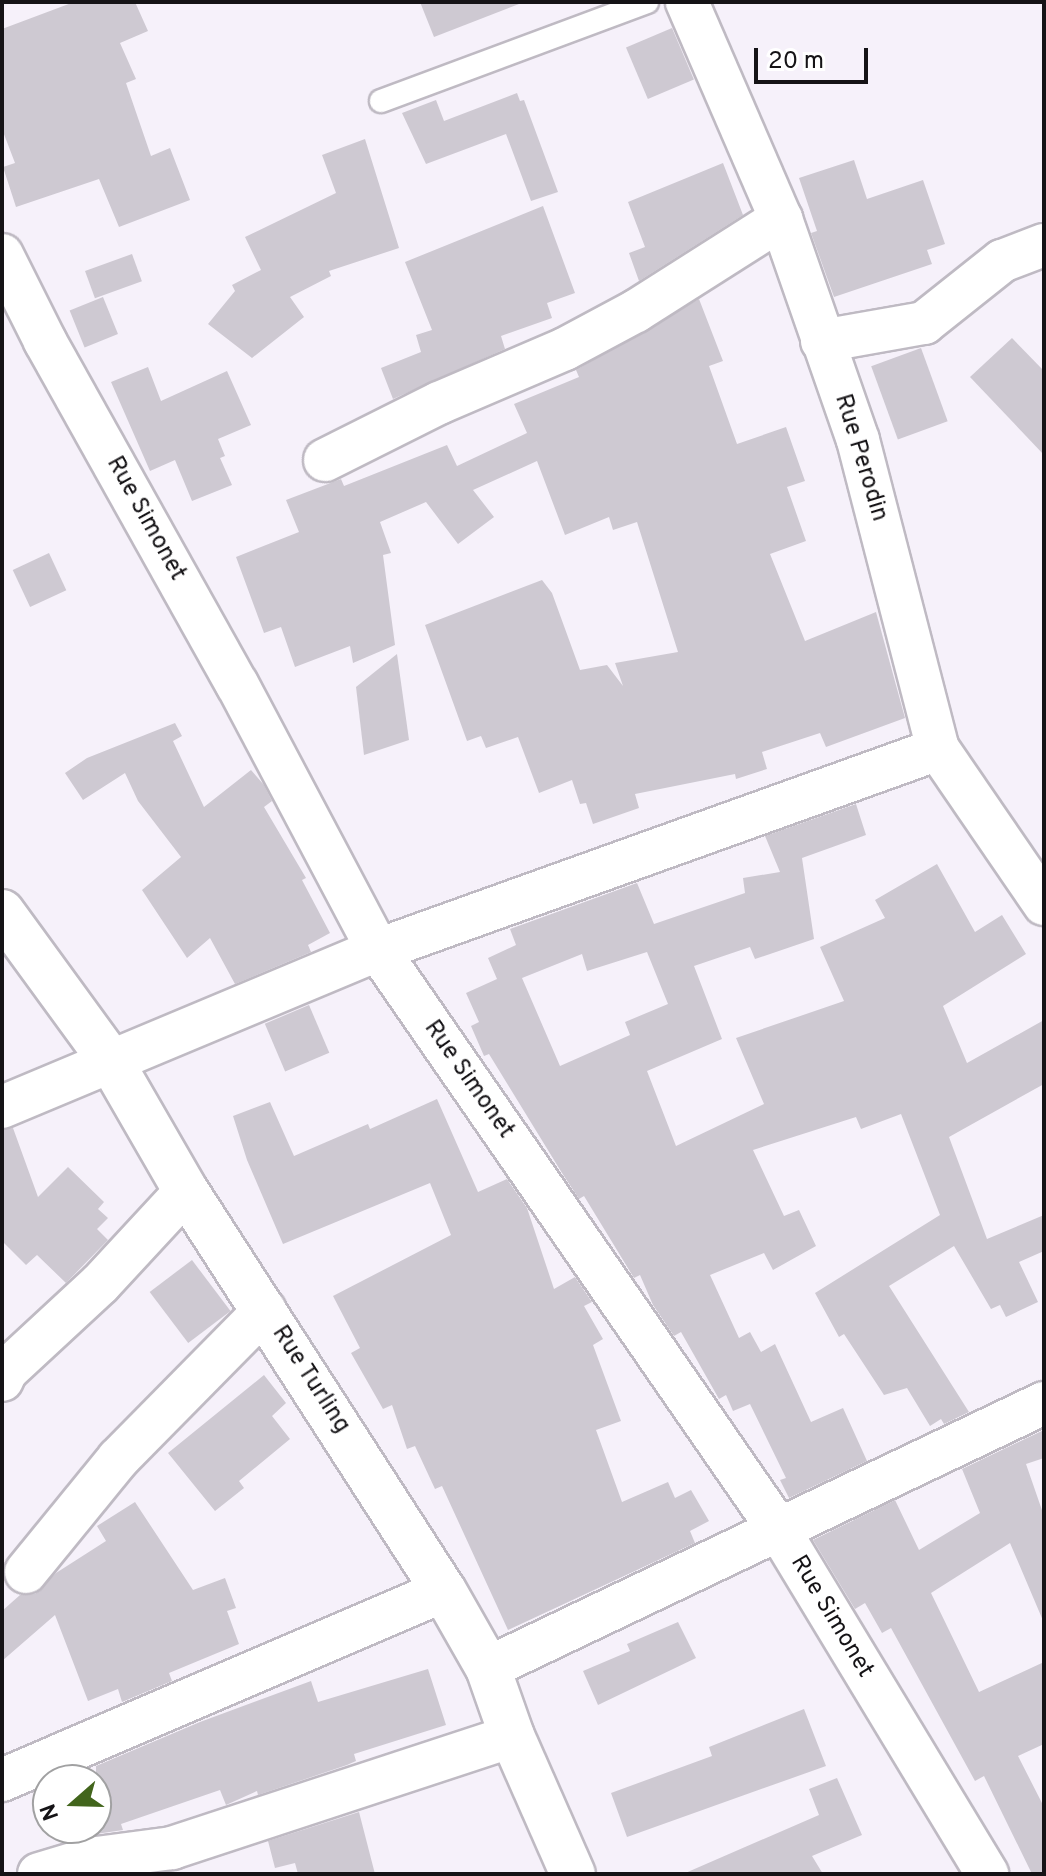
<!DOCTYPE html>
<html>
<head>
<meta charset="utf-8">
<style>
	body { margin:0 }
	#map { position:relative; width:1046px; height:1876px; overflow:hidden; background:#f6f1fa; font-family:Overpass,sans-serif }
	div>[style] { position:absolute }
	.building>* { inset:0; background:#cec9d2; transform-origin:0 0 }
	.roads { filter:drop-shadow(2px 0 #bfbac3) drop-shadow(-2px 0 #bfbac3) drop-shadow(0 2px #bfbac3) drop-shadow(0 -2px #bfbac3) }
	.service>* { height:22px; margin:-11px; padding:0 11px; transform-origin:11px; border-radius:11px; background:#fff }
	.minor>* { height:42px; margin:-21px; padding:0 21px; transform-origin:21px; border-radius:21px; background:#fff }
	.secondary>* { height:44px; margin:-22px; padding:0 22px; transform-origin:22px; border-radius:22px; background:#fff }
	span { translate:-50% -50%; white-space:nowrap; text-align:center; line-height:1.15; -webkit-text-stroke:6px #fff; paint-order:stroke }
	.street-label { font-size:24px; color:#151316 }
	.frame { position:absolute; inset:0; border:4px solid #151316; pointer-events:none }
	.north { position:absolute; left:32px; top:1764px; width:80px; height:80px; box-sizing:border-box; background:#fff; border:2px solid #a1a1a2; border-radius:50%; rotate:250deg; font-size:22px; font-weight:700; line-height:32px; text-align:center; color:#151316 }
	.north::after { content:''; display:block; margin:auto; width:28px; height:36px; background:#42651c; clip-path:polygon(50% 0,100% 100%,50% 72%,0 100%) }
	.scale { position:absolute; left:754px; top:48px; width:114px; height:36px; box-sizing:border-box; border:4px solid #151316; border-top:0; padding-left:10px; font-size:24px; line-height:28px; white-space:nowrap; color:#151316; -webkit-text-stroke:6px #fff; paint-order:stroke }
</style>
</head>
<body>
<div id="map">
	<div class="building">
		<div style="clip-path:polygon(74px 2px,135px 2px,148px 31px,120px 43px,136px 79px,126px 83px,151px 156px,170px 148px,190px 200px,119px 227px,99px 179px,16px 207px,3px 167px,15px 163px,2px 129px,2px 29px)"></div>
		<div style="clip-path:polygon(420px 2px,518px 2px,519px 4px,434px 37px)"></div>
		<div style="left:672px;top:28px;width:56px;height:50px;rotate:67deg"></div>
		<div style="clip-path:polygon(517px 93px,520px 101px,524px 100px,558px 192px,531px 201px,506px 134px,426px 164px,402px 113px,436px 100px,444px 121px)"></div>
		<div style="clip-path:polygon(365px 139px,399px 248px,329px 271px,331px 276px,290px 297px,304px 317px,252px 358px,208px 324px,235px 291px,232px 285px,261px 270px,245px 237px,336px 193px,322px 155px)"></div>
		<div style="clip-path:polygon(854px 160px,867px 199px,923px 180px,945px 244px,927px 250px,932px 264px,834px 297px,811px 233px,817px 231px,799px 178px)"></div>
		<div style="clip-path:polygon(723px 163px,743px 215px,639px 281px,629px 253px,645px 247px,628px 202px)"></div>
		<div style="clip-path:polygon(543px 206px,575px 293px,547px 303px,552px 318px,501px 336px,505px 349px,393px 399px,381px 368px,421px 352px,416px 335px,432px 330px,405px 262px)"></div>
		<div style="left:132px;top:254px;width:29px;height:50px;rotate:70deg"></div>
		<div style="left:103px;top:297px;width:40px;height:36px;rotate:68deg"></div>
		<div style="clip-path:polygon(699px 299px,723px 361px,709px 366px,737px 444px,786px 427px,805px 481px,787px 487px,806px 541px,770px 554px,805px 641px,876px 612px,905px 718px,826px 747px,820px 733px,762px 752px,767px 769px,736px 779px,735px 774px,635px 794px,639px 808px,593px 824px,586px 803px,580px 804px,572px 780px,539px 793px,518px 737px,486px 748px,481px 736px,467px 741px,425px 625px,542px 580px,552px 593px,580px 670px,607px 665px,623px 686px,615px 663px,678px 652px,637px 522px,613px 530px,609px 517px,565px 535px,537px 461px,473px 490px,494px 517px,458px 544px,426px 502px,380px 522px,391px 553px,383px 555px,395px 645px,353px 663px,350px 646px,295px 667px,281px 627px,264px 633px,236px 557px,299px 532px,286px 500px,341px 479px,344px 486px,447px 445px,457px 466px,527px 433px,514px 404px,579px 377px,576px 370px)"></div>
		<div style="clip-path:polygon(1012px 338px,1044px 371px,1044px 455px,970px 377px)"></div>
		<div style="left:921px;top:348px;width:78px;height:53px;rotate:70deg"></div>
		<div style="clip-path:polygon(148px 367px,161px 401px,227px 371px,251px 425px,218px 439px,225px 456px,220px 458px,232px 485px,192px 501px,175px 460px,150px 471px,111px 382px)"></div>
		<div style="left:49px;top:553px;width:41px;height:40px;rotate:65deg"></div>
		<div style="clip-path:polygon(397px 654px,409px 740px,364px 755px,356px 687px)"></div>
		<div style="clip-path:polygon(175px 723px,182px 736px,173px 741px,204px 807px,251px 770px,264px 785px,272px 801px,264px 807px,306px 878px,302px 880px,330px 933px,308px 945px,311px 952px,235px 984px,210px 938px,187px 958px,142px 890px,181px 857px,138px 801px,125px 773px,83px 800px,65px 773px,87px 758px)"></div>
		<div style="clip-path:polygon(evenodd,856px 804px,866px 835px,802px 858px,814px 939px,755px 959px,750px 947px,694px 966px,722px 1039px,647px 1071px,676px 1146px,764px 1104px,736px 1038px,844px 1001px,820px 947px,885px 918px,875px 900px,937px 864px,975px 932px,1002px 915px,1026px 954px,943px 1006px,967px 1063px,1044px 1020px,1044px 1084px,949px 1137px,987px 1239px,1044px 1215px,1044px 1251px,1019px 1262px,1038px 1302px,1006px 1317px,1000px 1305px,991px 1309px,954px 1246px,889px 1286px,969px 1412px,944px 1424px,941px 1419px,930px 1426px,907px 1388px,884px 1395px,844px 1334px,839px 1337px,815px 1293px,940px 1215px,901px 1114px,861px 1129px,856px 1117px,753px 1150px,784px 1216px,799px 1210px,816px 1246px,773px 1270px,764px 1253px,710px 1275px,739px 1338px,750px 1332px,761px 1352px,775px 1344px,811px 1422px,843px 1408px,867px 1461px,789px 1498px,780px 1480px,786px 1478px,750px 1404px,733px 1411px,726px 1395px,719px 1399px,681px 1332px,674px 1336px,653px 1305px,640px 1275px,634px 1278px,584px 1196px,579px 1199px,562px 1173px,489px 1054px,484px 1056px,471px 1026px,479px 1022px,466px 993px,497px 979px,488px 958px,516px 945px,510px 929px,637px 883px,654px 924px,745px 893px,743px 878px,780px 872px,765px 836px,856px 804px,647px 952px,668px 1004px,625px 1022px,630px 1035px,560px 1066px,522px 978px,582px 954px,587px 971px,647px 952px)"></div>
		<div style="left:309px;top:1005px;width:52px;height:48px;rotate:67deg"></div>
		<div style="clip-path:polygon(437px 1099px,478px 1192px,507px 1179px,527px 1208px,554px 1289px,575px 1277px,592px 1302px,584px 1306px,603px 1339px,593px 1345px,621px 1421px,596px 1430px,622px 1502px,668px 1482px,675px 1498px,691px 1490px,709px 1521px,690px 1531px,695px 1543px,508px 1630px,442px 1486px,435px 1489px,415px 1446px,407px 1449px,392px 1405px,383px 1409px,351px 1353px,360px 1348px,333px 1296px,451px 1235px,430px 1183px,283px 1244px,247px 1160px,233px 1116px,270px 1102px,294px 1156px,368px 1124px,370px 1129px)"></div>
		<div style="clip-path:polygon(13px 1128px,38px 1197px,68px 1167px,104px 1202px,98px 1209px,108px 1218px,97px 1229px,108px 1240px,66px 1283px,37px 1255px,26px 1265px,2px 1241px,2px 1130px)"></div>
		<div style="left:192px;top:1260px;width:64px;height:53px;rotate:53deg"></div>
		<div style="clip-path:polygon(264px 1375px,286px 1403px,272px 1416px,290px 1439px,239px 1481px,244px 1488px,215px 1511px,168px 1453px)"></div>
		<div style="clip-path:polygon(1044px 1430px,1044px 1458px,1026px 1464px,1044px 1516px,1044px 1623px,1010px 1543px,931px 1593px,979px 1692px,1044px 1662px,1044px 1744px,1018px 1756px,1044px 1807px,1044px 1874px,1032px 1874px,984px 1776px,975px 1781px,891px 1628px,882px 1633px,865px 1603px,855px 1609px,813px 1540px,895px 1500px,919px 1550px,980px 1513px,962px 1469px)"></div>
		<div style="clip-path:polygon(135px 1502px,193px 1590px,225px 1578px,236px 1608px,227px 1611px,239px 1644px,169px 1673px,172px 1681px,122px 1702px,118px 1689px,88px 1701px,55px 1615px,2px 1661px,2px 1611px,20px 1595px,35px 1594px,56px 1573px,106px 1541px,97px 1526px)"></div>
		<div style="clip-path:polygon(678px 1622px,696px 1658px,598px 1705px,583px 1671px,630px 1651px,627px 1644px)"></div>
		<div style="clip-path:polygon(428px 1669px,446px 1725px,354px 1754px,356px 1761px,347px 1765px,258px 1795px,257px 1791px,226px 1805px,220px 1790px,121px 1824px,123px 1830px,96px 1834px,96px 1766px,200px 1722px,311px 1681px,318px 1702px)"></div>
		<div style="clip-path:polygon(804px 1709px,826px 1766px,627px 1837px,611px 1793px,712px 1756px,709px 1747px)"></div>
		<div style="clip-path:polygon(837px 1778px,862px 1835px,812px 1856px,823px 1874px,683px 1874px,819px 1815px,809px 1789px)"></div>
		<div style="clip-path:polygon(359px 1812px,375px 1874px,298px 1874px,295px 1863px,275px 1868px,268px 1841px)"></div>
	</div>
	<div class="roads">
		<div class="service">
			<div style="left:381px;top:101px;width:284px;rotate:-20.4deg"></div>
		</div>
		<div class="minor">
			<div style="left:687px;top:2px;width:236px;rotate:66.6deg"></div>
			<div style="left:781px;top:219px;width:234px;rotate:70.8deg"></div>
			<div style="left:858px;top:440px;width:319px;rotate:75.5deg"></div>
			<div style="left:938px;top:749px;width:188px;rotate:55.6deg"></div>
			<div style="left:2px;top:255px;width:96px;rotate:63.4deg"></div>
			<div style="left:45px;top:341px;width:393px;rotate:60.8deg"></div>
			<div style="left:237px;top:684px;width:301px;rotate:62.1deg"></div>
			<div style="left:378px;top:950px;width:705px;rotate:55.34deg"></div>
			<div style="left:779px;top:1530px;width:402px;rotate:58.8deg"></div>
			<div style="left:822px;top:341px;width:104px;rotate:-10deg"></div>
			<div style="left:924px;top:323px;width:100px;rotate:-38.5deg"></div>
			<div style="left:1002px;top:261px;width:45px;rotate:-20.9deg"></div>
			<div style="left:325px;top:460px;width:127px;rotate:-26.6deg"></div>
			<div style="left:439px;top:403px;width:137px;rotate:-23.2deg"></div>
			<div style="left:565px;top:349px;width:81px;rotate:-28.2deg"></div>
			<div style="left:636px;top:311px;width:172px;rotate:-32.4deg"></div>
			<div style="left:2px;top:1107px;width:407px;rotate:-22.7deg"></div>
			<div style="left:378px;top:950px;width:595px;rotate:-19.74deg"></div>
			<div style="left:2px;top:1380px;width:10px;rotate:-66deg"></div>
			<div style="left:6px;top:1371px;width:128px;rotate:-42.8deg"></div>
			<div style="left:100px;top:1284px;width:127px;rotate:-47.2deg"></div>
			<div style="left:26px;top:1572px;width:146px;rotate:-50.8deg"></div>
			<div style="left:118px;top:1459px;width:209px;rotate:-45.4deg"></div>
			<div style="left:488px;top:1668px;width:616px;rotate:-25.48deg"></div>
			<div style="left:2px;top:1780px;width:481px;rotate:-23.2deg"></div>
			<div style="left:39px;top:1874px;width:52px;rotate:-16.7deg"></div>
			<div style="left:89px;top:1859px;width:84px;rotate:-7.5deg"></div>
			<div style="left:172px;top:1848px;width:358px;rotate:-18.2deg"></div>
		</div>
		<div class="secondary">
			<div style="left:2px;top:912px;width:187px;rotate:53.9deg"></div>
			<div style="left:112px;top:1063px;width:148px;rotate:60deg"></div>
			<div style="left:186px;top:1191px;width:476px;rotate:57.2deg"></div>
			<div style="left:444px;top:1591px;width:89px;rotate:60.3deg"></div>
			<div style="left:488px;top:1668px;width:72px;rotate:70.6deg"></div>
			<div style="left:512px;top:1736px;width:151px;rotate:66.2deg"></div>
		</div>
	</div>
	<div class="street-label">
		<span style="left:860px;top:458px;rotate:73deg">Rue Perodin</span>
		<span style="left:145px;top:519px;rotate:61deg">Rue Simonet</span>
		<span style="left:468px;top:1080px;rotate:55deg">Rue Simonet</span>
		<span style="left:310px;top:1380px;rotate:57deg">Rue Turling</span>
		<span style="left:831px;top:1617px;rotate:59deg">Rue Simonet</span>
	</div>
	<div class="frame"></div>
	<div class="north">N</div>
	<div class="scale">20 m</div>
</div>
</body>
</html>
